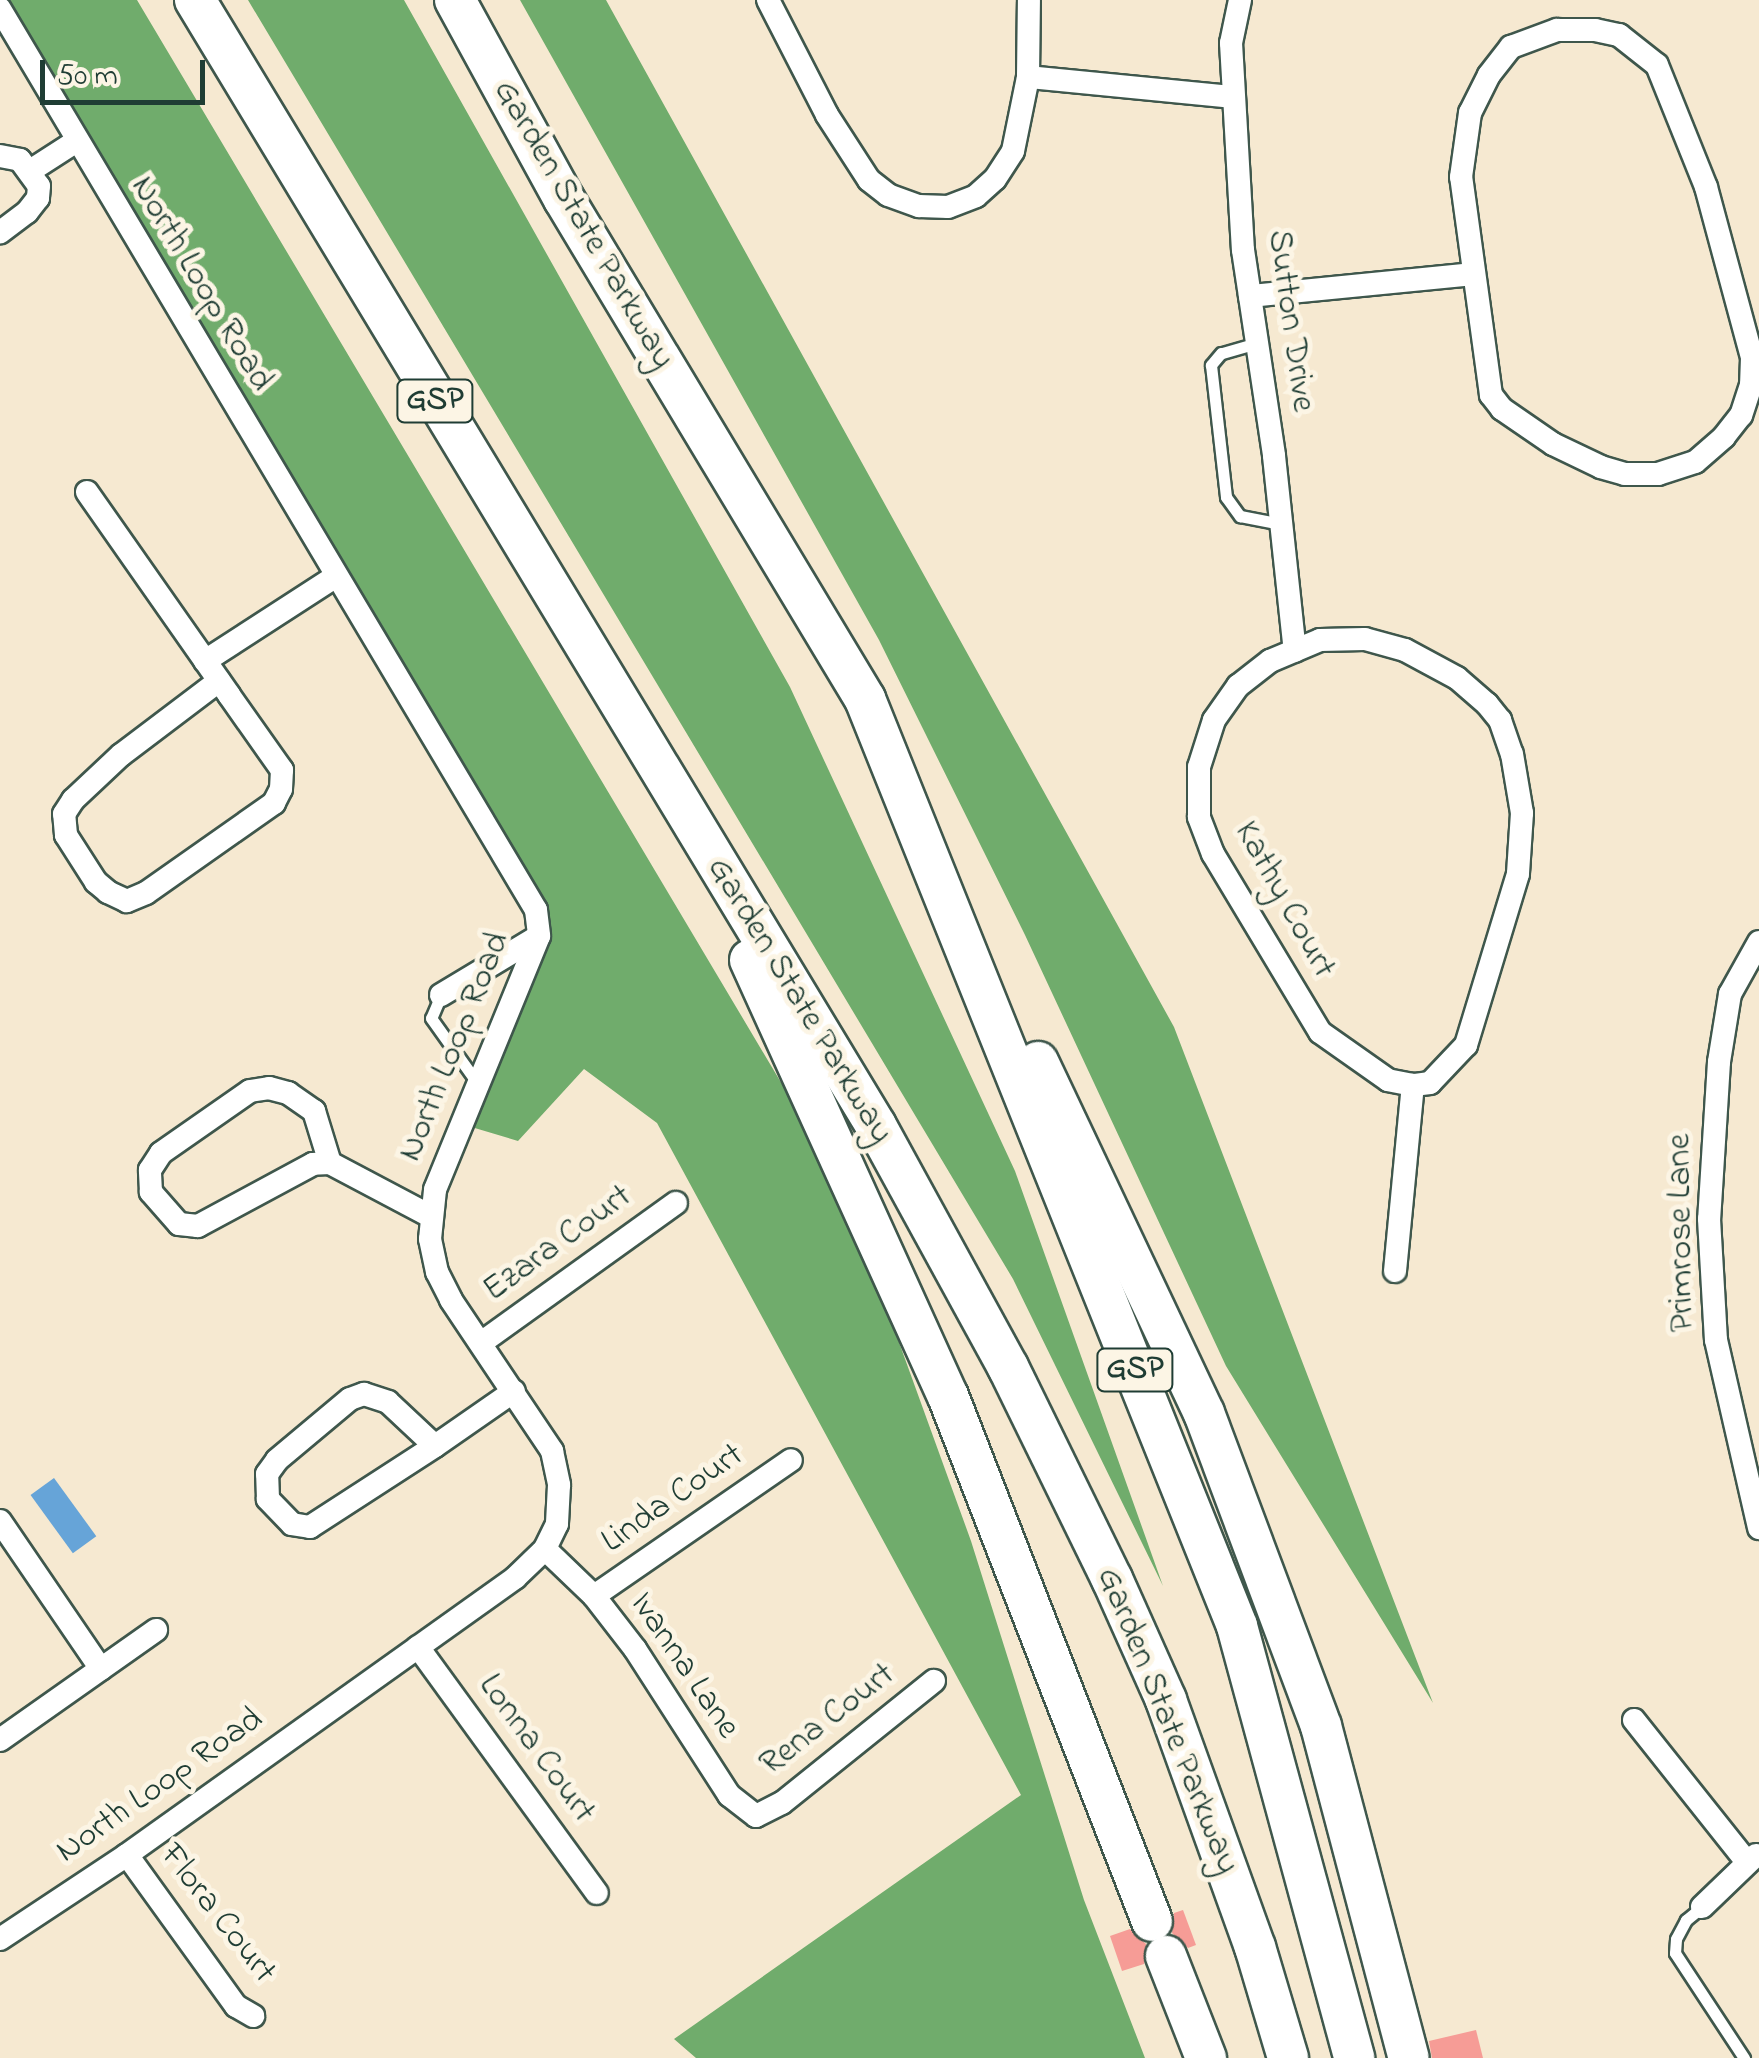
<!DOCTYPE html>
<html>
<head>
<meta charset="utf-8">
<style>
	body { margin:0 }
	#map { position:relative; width:1759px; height:2058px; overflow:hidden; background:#f6e9d1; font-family:"Indie Flower",sans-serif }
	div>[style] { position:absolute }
	.forest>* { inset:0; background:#70ac6c }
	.water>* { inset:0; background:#66a4d8; transform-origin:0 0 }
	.building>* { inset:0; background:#f69c96 }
	.roads { filter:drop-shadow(2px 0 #3f574c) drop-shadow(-2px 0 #3f574c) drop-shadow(0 2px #3f574c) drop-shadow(0 -2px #3f574c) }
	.service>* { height:11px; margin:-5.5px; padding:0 5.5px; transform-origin:5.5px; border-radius:5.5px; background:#fff }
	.minor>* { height:22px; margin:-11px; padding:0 11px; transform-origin:11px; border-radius:11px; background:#fff }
	.motorway>* { height:40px; margin:-20px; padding:0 20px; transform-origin:20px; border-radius:20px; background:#fff }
	span { translate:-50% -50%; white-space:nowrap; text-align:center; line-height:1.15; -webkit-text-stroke:10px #fcf5e5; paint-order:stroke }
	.shield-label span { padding:2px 8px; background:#fcf5e5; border:2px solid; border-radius:8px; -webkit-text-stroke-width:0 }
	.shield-label { font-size:32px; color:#1f3d34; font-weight:700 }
	.street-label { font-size:35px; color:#1f3d34 }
	.scale { position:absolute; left:40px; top:60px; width:165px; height:45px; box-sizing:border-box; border:5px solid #1f3d34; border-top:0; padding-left:12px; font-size:30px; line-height:35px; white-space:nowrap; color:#1f3d34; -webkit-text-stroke:8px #fcf5e5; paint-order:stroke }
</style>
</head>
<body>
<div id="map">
	<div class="forest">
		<div style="clip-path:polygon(0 0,137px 0,842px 1185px,971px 1541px,1084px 1900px,1145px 2058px,696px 2058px,674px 2039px,1021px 1795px,657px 1123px,584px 1069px,518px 1141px,468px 1126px,540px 920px)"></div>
		<div style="clip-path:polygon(248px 0,404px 0,790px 687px,1015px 1171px,1163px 1586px,1013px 1279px)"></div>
		<div style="clip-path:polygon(520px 0,606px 0,1174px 1027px,1433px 1703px,1226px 1366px,1025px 935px,879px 640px)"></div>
	</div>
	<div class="water">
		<div style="left:54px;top:1478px;width:72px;height:29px;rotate:54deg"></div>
	</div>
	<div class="building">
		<div style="clip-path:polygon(1183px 1910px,1196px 1945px,1188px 1948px,1172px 1933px,1174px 1913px)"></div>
		<div style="clip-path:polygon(1130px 1929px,1146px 1944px,1144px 1964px,1122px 1971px,1110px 1936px)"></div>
		<div style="clip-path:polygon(1476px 2030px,1483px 2058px,1432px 2058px,1429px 2041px)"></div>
	</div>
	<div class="roads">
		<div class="service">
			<div style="left:1257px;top:343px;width:37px;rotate:164deg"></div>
			<div style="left:1221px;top:353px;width:16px;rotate:130deg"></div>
			<div style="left:1211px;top:365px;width:133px;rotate:83.5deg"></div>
			<div style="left:1226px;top:497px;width:24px;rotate:54deg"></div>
			<div style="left:1240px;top:516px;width:42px;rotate:11deg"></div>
			<div style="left:441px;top:995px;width:25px;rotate:113deg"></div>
			<div style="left:431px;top:1018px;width:81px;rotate:54.5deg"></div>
			<div style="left:1702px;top:1907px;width:21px;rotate:141deg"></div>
			<div style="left:1686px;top:1920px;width:21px;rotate:118deg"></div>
			<div style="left:1676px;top:1939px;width:14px;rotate:94deg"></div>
			<div style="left:1675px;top:1953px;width:126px;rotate:56.7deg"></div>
		</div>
		<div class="minor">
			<div style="left:768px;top:0;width:129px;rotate:62.8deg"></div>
			<div style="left:827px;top:115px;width:77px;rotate:57.1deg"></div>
			<div style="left:869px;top:180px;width:24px;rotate:38deg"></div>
			<div style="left:888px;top:195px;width:33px;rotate:20deg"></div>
			<div style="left:919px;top:206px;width:29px;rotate:2deg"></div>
			<div style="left:948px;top:207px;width:30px;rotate:-21deg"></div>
			<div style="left:976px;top:196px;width:25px;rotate:-42deg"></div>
			<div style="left:995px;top:179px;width:33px;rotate:-57deg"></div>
			<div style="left:1013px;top:151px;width:76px;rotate:-78.5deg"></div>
			<div style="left:1028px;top:77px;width:77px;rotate:-89.3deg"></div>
			<div style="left:1240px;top:0;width:44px;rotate:101.8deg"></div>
			<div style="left:1231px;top:43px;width:207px;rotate:86.7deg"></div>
			<div style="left:1243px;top:250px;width:208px;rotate:81.4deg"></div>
			<div style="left:1274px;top:456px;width:196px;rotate:83.9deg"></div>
			<div style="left:0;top:9px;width:1048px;rotate:59.25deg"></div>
			<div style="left:536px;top:910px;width:26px;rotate:83deg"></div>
			<div style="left:539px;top:936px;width:274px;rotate:112.3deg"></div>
			<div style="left:435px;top:1190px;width:49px;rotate:95.8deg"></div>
			<div style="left:430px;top:1239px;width:34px;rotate:78deg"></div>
			<div style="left:437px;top:1272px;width:31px;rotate:63deg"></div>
			<div style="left:451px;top:1300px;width:182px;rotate:56.2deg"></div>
			<div style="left:552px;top:1451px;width:35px;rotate:78deg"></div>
			<div style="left:559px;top:1485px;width:39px;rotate:93deg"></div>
			<div style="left:557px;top:1524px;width:28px;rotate:116deg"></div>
			<div style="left:545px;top:1549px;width:42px;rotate:136deg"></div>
			<div style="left:515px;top:1578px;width:477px;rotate:144.5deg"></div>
			<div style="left:127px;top:1855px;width:152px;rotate:146.5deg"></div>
			<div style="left:1557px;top:30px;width:38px"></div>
			<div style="left:1595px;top:30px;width:25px;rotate:12deg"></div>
			<div style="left:1619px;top:35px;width:48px;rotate:38.3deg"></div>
			<div style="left:1657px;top:65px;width:131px;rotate:68.1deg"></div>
			<div style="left:1706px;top:187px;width:177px;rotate:74.9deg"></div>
			<div style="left:1752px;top:358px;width:27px;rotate:92deg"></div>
			<div style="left:1751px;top:385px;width:32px;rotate:108deg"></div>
			<div style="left:1741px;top:415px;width:28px;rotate:128deg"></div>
			<div style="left:1724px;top:437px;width:38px;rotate:139deg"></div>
			<div style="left:1695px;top:462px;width:39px;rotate:162deg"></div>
			<div style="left:1658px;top:474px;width:33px;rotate:180deg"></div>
			<div style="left:1625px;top:474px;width:25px;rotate:-164deg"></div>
			<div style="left:1601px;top:467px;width:53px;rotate:-154.4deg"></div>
			<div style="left:1553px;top:444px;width:62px;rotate:-145.5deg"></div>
			<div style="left:1502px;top:409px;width:18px;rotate:-128deg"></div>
			<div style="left:1491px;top:395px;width:220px;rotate:-97.8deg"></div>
			<div style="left:1461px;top:177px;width:65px;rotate:-82deg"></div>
			<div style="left:1470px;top:113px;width:42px;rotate:-63.4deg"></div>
			<div style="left:1489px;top:75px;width:36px;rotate:-52deg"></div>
			<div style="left:1511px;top:47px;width:49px;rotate:-20.3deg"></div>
			<div style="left:1028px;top:77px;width:206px;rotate:5.6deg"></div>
			<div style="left:0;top:156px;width:20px;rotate:11deg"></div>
			<div style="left:20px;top:160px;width:32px;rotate:54deg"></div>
			<div style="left:39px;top:186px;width:12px;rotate:95deg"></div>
			<div style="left:38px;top:198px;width:18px;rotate:128deg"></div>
			<div style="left:27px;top:212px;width:34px;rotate:143deg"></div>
			<div style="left:30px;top:171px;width:54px;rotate:-32.8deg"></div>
			<div style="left:1250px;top:296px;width:224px;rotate:-5.6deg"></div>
			<div style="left:87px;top:492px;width:248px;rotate:55deg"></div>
			<div style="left:229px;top:695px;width:92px;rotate:54.8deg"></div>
			<div style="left:282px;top:770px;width:19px;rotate:93deg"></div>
			<div style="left:281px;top:789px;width:16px;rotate:117deg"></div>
			<div style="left:274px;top:803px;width:156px;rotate:144.9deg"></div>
			<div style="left:146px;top:893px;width:21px;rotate:157deg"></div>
			<div style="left:127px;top:901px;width:21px;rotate:-155deg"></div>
			<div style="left:108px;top:892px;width:16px;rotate:-140deg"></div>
			<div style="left:96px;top:882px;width:56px;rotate:-122.6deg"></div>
			<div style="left:66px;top:835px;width:21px;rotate:-95deg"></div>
			<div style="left:64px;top:814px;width:17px;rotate:-57deg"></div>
			<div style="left:73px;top:800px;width:66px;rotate:-43.2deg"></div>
			<div style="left:121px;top:755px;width:123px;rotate:-37.1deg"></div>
			<div style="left:1365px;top:639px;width:41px;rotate:15.4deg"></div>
			<div style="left:1405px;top:650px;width:59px;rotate:28.3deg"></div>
			<div style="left:1457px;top:678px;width:40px;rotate:41deg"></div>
			<div style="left:1487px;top:704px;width:21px;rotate:51deg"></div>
			<div style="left:1500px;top:720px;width:36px;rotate:71deg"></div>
			<div style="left:1512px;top:754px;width:60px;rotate:80.4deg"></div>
			<div style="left:1522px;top:813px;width:61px;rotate:93.8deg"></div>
			<div style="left:1518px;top:874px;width:179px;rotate:106.9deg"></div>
			<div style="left:1466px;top:1045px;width:52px;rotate:133.5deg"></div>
			<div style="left:1430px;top:1083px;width:17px;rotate:173deg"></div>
			<div style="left:1413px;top:1085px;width:25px;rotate:-169deg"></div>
			<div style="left:1388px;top:1080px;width:83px;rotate:-144.8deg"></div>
			<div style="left:1320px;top:1032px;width:208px;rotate:-121deg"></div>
			<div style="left:1213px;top:854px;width:40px;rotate:-111deg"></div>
			<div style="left:1199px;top:817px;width:50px;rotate:-90deg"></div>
			<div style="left:1199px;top:767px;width:49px;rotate:-72.3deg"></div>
			<div style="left:1214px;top:720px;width:42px;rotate:-54.8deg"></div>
			<div style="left:1238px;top:686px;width:41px;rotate:-38deg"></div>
			<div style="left:1270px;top:661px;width:54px;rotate:-22.8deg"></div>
			<div style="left:1320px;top:640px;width:45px;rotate:-1.3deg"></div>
			<div style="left:205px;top:661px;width:155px;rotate:-32.9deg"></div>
			<div style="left:1759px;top:942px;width:60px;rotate:119.1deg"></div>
			<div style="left:1730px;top:994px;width:69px;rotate:99.2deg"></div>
			<div style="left:1719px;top:1062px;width:157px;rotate:93.6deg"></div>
			<div style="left:1709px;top:1219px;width:121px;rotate:86.7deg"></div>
			<div style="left:1716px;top:1340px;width:193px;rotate:77.1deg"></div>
			<div style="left:441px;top:995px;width:114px;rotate:-31deg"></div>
			<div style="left:269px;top:1088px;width:20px;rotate:15deg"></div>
			<div style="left:288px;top:1093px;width:32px;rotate:35deg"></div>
			<div style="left:314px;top:1111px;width:54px;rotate:72.9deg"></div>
			<div style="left:330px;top:1163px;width:17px;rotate:177deg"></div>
			<div style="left:313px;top:1164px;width:131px;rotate:151.7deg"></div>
			<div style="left:198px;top:1226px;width:19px;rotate:-174deg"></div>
			<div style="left:179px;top:1224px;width:43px;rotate:-131.2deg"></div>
			<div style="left:151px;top:1192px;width:22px;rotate:-93deg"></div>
			<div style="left:150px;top:1170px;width:20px;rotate:-57deg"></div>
			<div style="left:161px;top:1153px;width:108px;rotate:-34.9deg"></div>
			<div style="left:250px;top:1091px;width:19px;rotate:-9deg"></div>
			<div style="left:330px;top:1163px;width:115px;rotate:27.9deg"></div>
			<div style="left:1395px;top:1271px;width:187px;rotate:-84.5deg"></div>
			<div style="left:481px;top:1343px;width:240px;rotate:-35.7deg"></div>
			<div style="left:364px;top:1394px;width:25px;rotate:18deg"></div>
			<div style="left:388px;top:1402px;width:64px;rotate:43.1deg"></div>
			<div style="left:435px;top:1446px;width:149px;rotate:147.1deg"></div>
			<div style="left:310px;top:1527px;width:18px;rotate:-171deg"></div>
			<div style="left:292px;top:1524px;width:35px;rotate:-134deg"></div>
			<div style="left:268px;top:1499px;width:25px;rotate:-92deg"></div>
			<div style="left:267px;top:1474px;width:17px;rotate:-54deg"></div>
			<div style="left:277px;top:1460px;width:95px;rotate:-39.9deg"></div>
			<div style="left:350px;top:1399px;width:15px;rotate:-20deg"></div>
			<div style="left:435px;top:1446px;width:96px;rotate:-34.8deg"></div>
			<div style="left:0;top:1521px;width:179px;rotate:55.7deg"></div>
			<div style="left:545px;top:1549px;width:68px;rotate:43.8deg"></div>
			<div style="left:594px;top:1596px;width:67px;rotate:52.3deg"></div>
			<div style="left:635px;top:1649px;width:174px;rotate:57.2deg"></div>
			<div style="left:729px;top:1795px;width:34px;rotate:38deg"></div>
			<div style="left:756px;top:1816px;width:29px;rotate:-27deg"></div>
			<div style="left:782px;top:1803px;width:195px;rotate:-38.8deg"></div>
			<div style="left:594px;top:1596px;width:239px;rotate:-34.6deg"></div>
			<div style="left:418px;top:1647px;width:304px;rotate:54deg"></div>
			<div style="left:1634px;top:1720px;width:181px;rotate:51.5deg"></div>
			<div style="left:0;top:1740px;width:191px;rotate:-35.2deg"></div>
			<div style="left:127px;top:1855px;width:186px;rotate:54.2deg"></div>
			<div style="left:236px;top:2006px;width:20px;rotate:30deg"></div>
			<div style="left:1702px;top:1907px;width:75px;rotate:-43.9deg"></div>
		</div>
		<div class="motorway">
			<div style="left:195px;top:0;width:1316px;rotate:58.83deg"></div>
			<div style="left:876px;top:1126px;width:275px;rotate:61.3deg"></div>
			<div style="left:1008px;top:1367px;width:236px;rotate:63.9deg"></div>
			<div style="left:1112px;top:1579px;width:133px;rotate:65.9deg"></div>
			<div style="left:1166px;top:1700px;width:263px;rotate:70.2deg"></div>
			<div style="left:1255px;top:1947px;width:116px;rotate:73.4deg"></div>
			<div style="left:455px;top:0;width:227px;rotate:61.3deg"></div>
			<div style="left:564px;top:199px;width:584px;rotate:58.95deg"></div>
			<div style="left:865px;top:699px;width:999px;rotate:68.13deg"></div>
			<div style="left:1237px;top:1626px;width:448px;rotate:74.8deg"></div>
			<div style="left:750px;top:960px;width:479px;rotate:65.6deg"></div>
			<div style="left:948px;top:1396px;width:563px;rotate:68.77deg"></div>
			<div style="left:1038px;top:1062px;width:388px;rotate:64.7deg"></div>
			<div style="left:1204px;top:1413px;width:334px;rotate:69.5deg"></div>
			<div style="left:1321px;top:1726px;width:343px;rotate:75.2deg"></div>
			<div style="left:1166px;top:1956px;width:110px;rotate:68.6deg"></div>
		</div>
	</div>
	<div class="shield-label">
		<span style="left:435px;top:401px">GSP</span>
		<span style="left:1135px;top:1370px">GSP</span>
	</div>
	<div class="street-label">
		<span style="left:583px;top:225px;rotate:60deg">Garden State Parkway</span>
		<span style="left:201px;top:284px;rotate:59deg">North Loop Road</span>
		<span style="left:1290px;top:321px;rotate:82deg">Sutton Drive</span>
		<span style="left:1284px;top:900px;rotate:61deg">Kathy Court</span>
		<span style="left:799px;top:1001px;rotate:59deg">Garden State Parkway</span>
		<span style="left:455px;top:1047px;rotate:-68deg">North Loop Road</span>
		<span style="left:1682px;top:1233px;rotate:-91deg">Primrose Lane</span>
		<span style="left:558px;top:1244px;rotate:-36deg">Ezara Court</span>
		<span style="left:673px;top:1499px;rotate:-35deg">Linda Court</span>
		<span style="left:684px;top:1666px;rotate:56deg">Ivanna Lane</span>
		<span style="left:828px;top:1720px;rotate:-38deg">Rena Court</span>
		<span style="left:1167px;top:1721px;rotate:68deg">Garden State Parkway</span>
		<span style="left:536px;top:1749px;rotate:54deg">Lonna Court</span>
		<span style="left:160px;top:1786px;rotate:-35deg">North Loop Road</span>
		<span style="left:217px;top:1914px;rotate:52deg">Flora Court</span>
	</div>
	<div class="scale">50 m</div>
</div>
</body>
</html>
